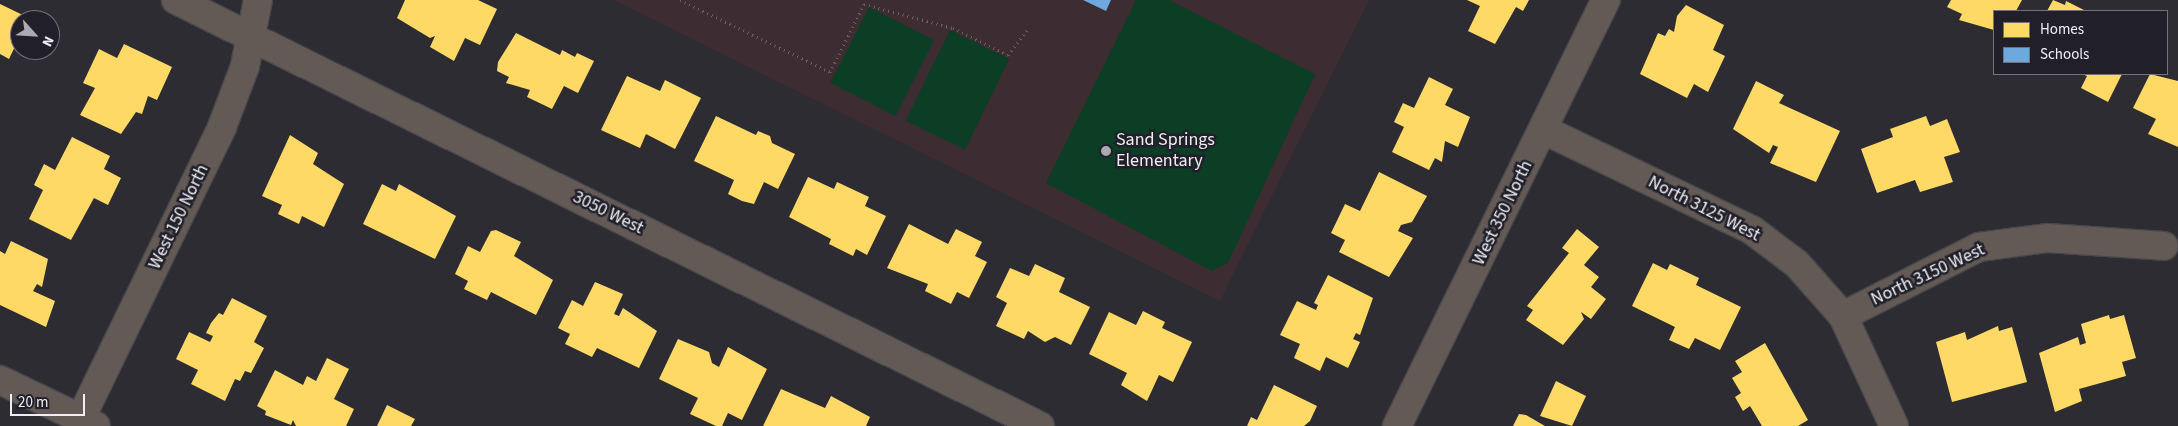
<!DOCTYPE html>
<html>
<head>
<meta charset="utf-8">
<style>
	body { margin:0 }
	#map { position:relative; width:2178px; height:426px; overflow:hidden; background:#2c2c32; font-family:"Source Sans 3",sans-serif }
	div>[style] { position:absolute }
	.education>* { inset:0; background:#3d2c32 }
	.green>* { inset:0; background:#0b3e24; transform-origin:0 0 }
	.homes>* { inset:0; background:#ffd966 }
	.schools>* { inset:0; background:#6fa8dc }
	.path>* { height:3px; margin-top:-1.5px; transform-origin:0; background:repeating-linear-gradient(90deg,#6a6462 0 1px,transparent 0 5px) }
	.roads { filter:drop-shadow(1px 0 #48484c) drop-shadow(-1px 0 #48484c) drop-shadow(0 1px #48484c) drop-shadow(0 -1px #48484c) }
	.street>* { height:28px; margin:-14px; padding:0 14px; transform-origin:14px; border-radius:14px; background:#635a55 }
	.dots>* { width:14px; height:14px; translate:-50% -50%; box-sizing:border-box; border:2px solid #21202a; border-radius:50% }
	span { translate:-50% -50%; white-space:nowrap; text-align:center; line-height:1.15; -webkit-text-stroke:5px #21202a; paint-order:stroke }
	.poi-label { font-size:18px; color:#eeeef4 }
	.left { translate:0 -50%; text-align:left }
	.street-label { font-size:18px; color:#eeeef4 }
	.legend { position:absolute; left:1993px; top:10px; width:175px; height:65px; box-sizing:border-box; background:#21202a; border:1px solid #73727b; margin:0; padding:6px 9px; list-style:none; font-size:15px; color:#eeeef4 }
	.legend li { display:flex; align-items:center; gap:10px; height:25px }
	.legend b { width:25px; border:1px solid #73727b }
	.north { position:absolute; left:10px; top:10px; width:50px; height:50px; box-sizing:border-box; background:#21202a; border:1px solid #73727b; border-radius:50%; rotate:116deg; font-size:14px; font-weight:700; line-height:20px; text-align:center; color:#eeeef4 }
	.north::after { content:''; display:block; margin:auto; width:18px; height:22px; background:#aaaab0; clip-path:polygon(50% 0,100% 100%,50% 72%,0 100%) }
	.scale { position:absolute; left:10px; top:394px; width:75px; height:22px; box-sizing:border-box; border:2px solid #eeeef4; border-top:0; padding-left:6px; font-size:15px; line-height:18px; white-space:nowrap; color:#eeeef4; -webkit-text-stroke:4px #21202a; paint-order:stroke }
</style>
</head>
<body>
<div id="map">
	<div class="education">
		<div style="clip-path:polygon(614px 0,1369px 0,1220px 301px)"></div>
	</div>
	<div class="green">
		<div style="clip-path:polygon(1136px 0,1169px 0,1315px 74px,1228px 263px,1212px 271px,1046px 183px)"></div>
		<div style="left:869px;top:7px;width:73px;height:85px;rotate:27deg"></div>
		<div style="left:950px;top:30px;width:66px;height:101px;rotate:26deg"></div>
	</div>
	<div class="homes">
		<div style="clip-path:polygon(405px 0,478px 0,497px 9px,480px 45px,465px 38px,454px 61px,430px 47px,435px 36px,430px 38px,397px 18px)"></div>
		<div style="clip-path:polygon(1467px 0,1529px 0,1523px 11px,1516px 7px,1495px 44px,1468px 31px,1480px 6px)"></div>
		<div style="clip-path:polygon(1951px 0,2022px 0,2016px 11px,1994px 11px,1994px 30px,1959px 20px,1962px 14px,1947px 7px)"></div>
		<div style="clip-path:polygon(2053px 0,2065px 5px,2066px 1px,2086px 11px,2047px 11px)"></div>
		<div style="clip-path:polygon(0 4px,29px 18px,20px 20px,20px 36px,9px 59px,0 54px)"></div>
		<div style="clip-path:polygon(1686px 5px,1724px 25px,1713px 50px,1725px 56px,1708px 92px,1694px 84px,1687px 98px,1640px 74px,1658px 33px,1665px 36px,1669px 29px,1674px 32px,1677px 16px)"></div>
		<div style="clip-path:polygon(516px 33px,560px 55px,562px 50px,575px 57px,577px 53px,594px 61px,578px 93px,564px 86px,552px 109px,527px 97px,530px 90px,506px 83px,509px 77px,497px 71px,498px 62px)"></div>
		<div style="clip-path:polygon(124px 44px,172px 67px,157px 100px,148px 96px,142px 114px,136px 112px,121px 134px,80px 115px,95px 88px,83px 83px,99px 49px,117px 58px)"></div>
		<div style="clip-path:polygon(2082px 74px,2122px 74px,2108px 102px,2081px 88px,2087px 76px)"></div>
		<div style="clip-path:polygon(2150px 74px,2178px 81px,2178px 147px,2148px 134px,2156px 119px,2133px 108px)"></div>
		<div style="clip-path:polygon(627px 76px,660px 91px,665px 80px,701px 98px,675px 149px,646px 134px,640px 148px,601px 130px)"></div>
		<div style="clip-path:polygon(1429px 77px,1453px 89px,1445px 105px,1470px 117px,1458px 147px,1445px 141px,1442px 162px,1435px 158px,1429px 170px,1392px 152px,1404px 127px,1394px 122px,1403px 103px,1414px 108px)"></div>
		<div style="clip-path:polygon(1756px 81px,1784px 95px,1779px 103px,1840px 131px,1816px 182px,1770px 163px,1778px 147px,1773px 145px,1769px 153px,1733px 129px)"></div>
		<div style="clip-path:polygon(716px 116px,756px 135px,758px 131px,770px 136px,772px 143px,795px 154px,778px 189px,764px 182px,754px 204px,742px 201px,728px 194px,734px 180px,694px 161px)"></div>
		<div style="clip-path:polygon(1926px 116px,1930px 126px,1947px 119px,1960px 152px,1944px 157px,1953px 182px,1920px 192px,1915px 180px,1877px 193px,1861px 149px,1893px 137px,1890px 129px)"></div>
		<div style="clip-path:polygon(290px 135px,318px 153px,313px 164px,344px 184px,324px 227px,302px 216px,299px 224px,278px 214px,282px 205px,262px 196px)"></div>
		<div style="clip-path:polygon(72px 137px,110px 156px,104px 169px,121px 178px,108px 205px,94px 198px,71px 240px,29px 219px,43px 190px,34px 185px,44px 164px,55px 170px)"></div>
		<div style="clip-path:polygon(1379px 172px,1427px 196px,1412px 222px,1401px 225px,1398px 231px,1413px 238px,1389px 277px,1339px 252px,1345px 240px,1331px 233px,1345px 204px,1360px 211px)"></div>
		<div style="clip-path:polygon(808px 177px,834px 189px,837px 182px,869px 197px,865px 206px,886px 216px,867px 255px,856px 249px,853px 256px,829px 244px,831px 239px,789px 217px)"></div>
		<div style="clip-path:polygon(382px 184px,396px 191px,399px 184px,456px 216px,435px 259px,363px 224px)"></div>
		<div style="clip-path:polygon(909px 224px,948px 244px,956px 229px,982px 242px,975px 256px,987px 262px,969px 298px,957px 292px,951px 304px,925px 291px,928px 284px,887px 268px)"></div>
		<div style="clip-path:polygon(1577px 229px,1599px 247px,1584px 265px,1599px 277px,1591px 287px,1606px 299px,1591px 319px,1581px 312px,1584px 319px,1563px 345px,1526px 320px,1533px 310px,1527px 306px,1569px 253px,1562px 248px)"></div>
		<div style="clip-path:polygon(496px 230px,521px 242px,514px 256px,553px 280px,536px 315px,491px 292px,487px 300px,464px 289px,468px 281px,455px 274px,468px 246px,480px 252px,491px 231px)"></div>
		<div style="clip-path:polygon(11px 241px,48px 259px,42px 287px,37px 284px,33px 291px,55px 301px,46px 327px,0 305px,0 251px,5px 254px)"></div>
		<div style="clip-path:polygon(1653px 263px,1667px 270px,1670px 264px,1699px 278px,1696px 285px,1741px 307px,1720px 350px,1695px 338px,1689px 349px,1669px 340px,1675px 327px,1632px 306px)"></div>
		<div style="clip-path:polygon(1035px 264px,1065px 278px,1059px 292px,1090px 307px,1071px 345px,1055px 337px,1045px 342px,1028px 331px,1024px 339px,996px 326px,1007px 303px,996px 297px,1010px 268px,1029px 276px)"></div>
		<div style="clip-path:polygon(1328px 275px,1373px 298px,1360px 335px,1356px 333px,1353px 339px,1360px 342px,1348px 368px,1326px 357px,1320px 371px,1294px 358px,1300px 344px,1280px 335px,1297px 301px,1316px 310px,1318px 305px,1314px 303px)"></div>
		<div style="clip-path:polygon(595px 282px,623px 294px,614px 314px,619px 316px,623px 308px,657px 331px,639px 368px,597px 348px,592px 357px,565px 344px,570px 334px,558px 328px,572px 300px,583px 306px)"></div>
		<div style="clip-path:polygon(232px 298px,267px 316px,254px 342px,264px 348px,251px 373px,245px 371px,240px 381px,235px 379px,225px 401px,191px 384px,198px 370px,176px 359px,189px 332px,210px 342px,213px 336px,206px 333px,211px 323px,219px 313px,223px 315px)"></div>
		<div style="clip-path:polygon(1143px 311px,1165px 322px,1162px 328px,1192px 342px,1173px 382px,1159px 375px,1147px 401px,1121px 385px,1127px 373px,1089px 354px,1109px 312px,1136px 325px)"></div>
		<div style="clip-path:polygon(2109px 315px,2110px 319px,2124px 315px,2136px 358px,2122px 362px,2126px 376px,2079px 389px,2082px 401px,2055px 412px,2039px 353px,2078px 337px,2080px 345px,2086px 343px,2081px 324px)"></div>
		<div style="clip-path:polygon(1998px 326px,1999px 331px,2012px 327px,2027px 382px,1952px 402px,1936px 342px,1965px 332px,1967px 340px)"></div>
		<div style="clip-path:polygon(678px 339px,709px 352px,712px 363px,719px 367px,728px 347px,767px 369px,742px 420px,728px 413px,722px 426px,716px 426px,690px 414px,698px 398px,659px 379px)"></div>
		<div style="clip-path:polygon(1765px 343px,1808px 420px,1798px 426px,1762px 426px,1750px 406px,1743px 411px,1735px 397px,1741px 393px,1732px 378px,1742px 372px,1735px 361px)"></div>
		<div style="clip-path:polygon(327px 358px,349px 369px,334px 399px,354px 409px,346px 426px,296px 426px,293px 420px,291px 425px,265px 415px,266px 411px,257px 406px,275px 370px,303px 385px,307px 376px,316px 381px)"></div>
		<div style="clip-path:polygon(1556px 381px,1586px 396px,1572px 426px,1540px 416px)"></div>
		<div style="clip-path:polygon(1274px 385px,1317px 406px,1310px 421px,1304px 426px,1247px 426px,1251px 417px,1257px 420px)"></div>
		<div style="clip-path:polygon(781px 389px,825px 408px,831px 396px,870px 417px,866px 426px,763px 426px)"></div>
		<div style="clip-path:polygon(387px 405px,415px 419px,411px 426px,377px 426px)"></div>
		<div style="clip-path:polygon(1519px 414px,1526px 415px,1545px 426px,1513px 426px)"></div>
	</div>
	<div class="schools">
		<div style="clip-path:polygon(1083px 0,1111px 0,1106px 11px)"></div>
	</div>
	<div class="path">
		<div style="left:680px;top:0;width:166px;rotate:25.6deg"></div>
		<div style="left:830px;top:72px;width:76px;rotate:-63.4deg"></div>
		<div style="left:864px;top:4px;width:92px;rotate:15.1deg"></div>
		<div style="left:953px;top:28px;width:61px;rotate:26.1deg"></div>
		<div style="left:1008px;top:55px;width:34px;rotate:-53deg"></div>
	</div>
	<div class="roads">
		<div class="street">
			<div style="left:176px;top:0;width:963px;rotate:26.25deg"></div>
			<div style="left:1544px;top:130px;width:231px;rotate:25.7deg"></div>
			<div style="left:1752px;top:230px;width:56px;rotate:37.1deg"></div>
			<div style="left:1797px;top:264px;width:69px;rotate:48.5deg"></div>
			<div style="left:1843px;top:316px;width:121px;rotate:65.1deg"></div>
			<div style="left:1843px;top:316px;width:153px;rotate:-26.9deg"></div>
			<div style="left:1979px;top:247px;width:70px;rotate:-7.4deg"></div>
			<div style="left:2048px;top:238px;width:116px;rotate:3.9deg"></div>
			<div style="left:0;top:380px;width:106px;rotate:25.6deg"></div>
			<div style="left:77px;top:426px;width:332px;rotate:-64.1deg"></div>
			<div style="left:222px;top:127px;width:65px;rotate:-69.3deg"></div>
			<div style="left:245px;top:66px;width:67px;rotate:-78.9deg"></div>
			<div style="left:1397px;top:426px;width:475px;rotate:-63.9deg"></div>
		</div>
	</div>
	<div class="dots">
		<div style="left:1106px;top:151px;background:#aaaab0"></div>
	</div>
	<div class="poi-label">
		<span class="left" style="left:1116px;top:151px">Sand Springs<br>Elementary</span>
	</div>
	<div class="street-label">
		<span style="left:1704px;top:209px;rotate:27deg">North 3125 West</span>
		<span style="left:608px;top:213px;rotate:26deg">3050 West</span>
		<span style="left:1503px;top:213px;rotate:-64deg">West 350 North</span>
		<span style="left:179px;top:217px;rotate:-64deg">West 150 North</span>
		<span style="left:1928px;top:275px;rotate:-25deg">North 3150 West</span>
	</div>
	<ul class="legend">
	<li><b style="height:14px;background:#ffd966"></b>Homes</li>
	<li><b style="height:14px;background:#6fa8dc"></b>Schools</li>
	</ul>
	<div class="north">N</div>
	<div class="scale">20 m</div>
</div>
</body>
</html>
